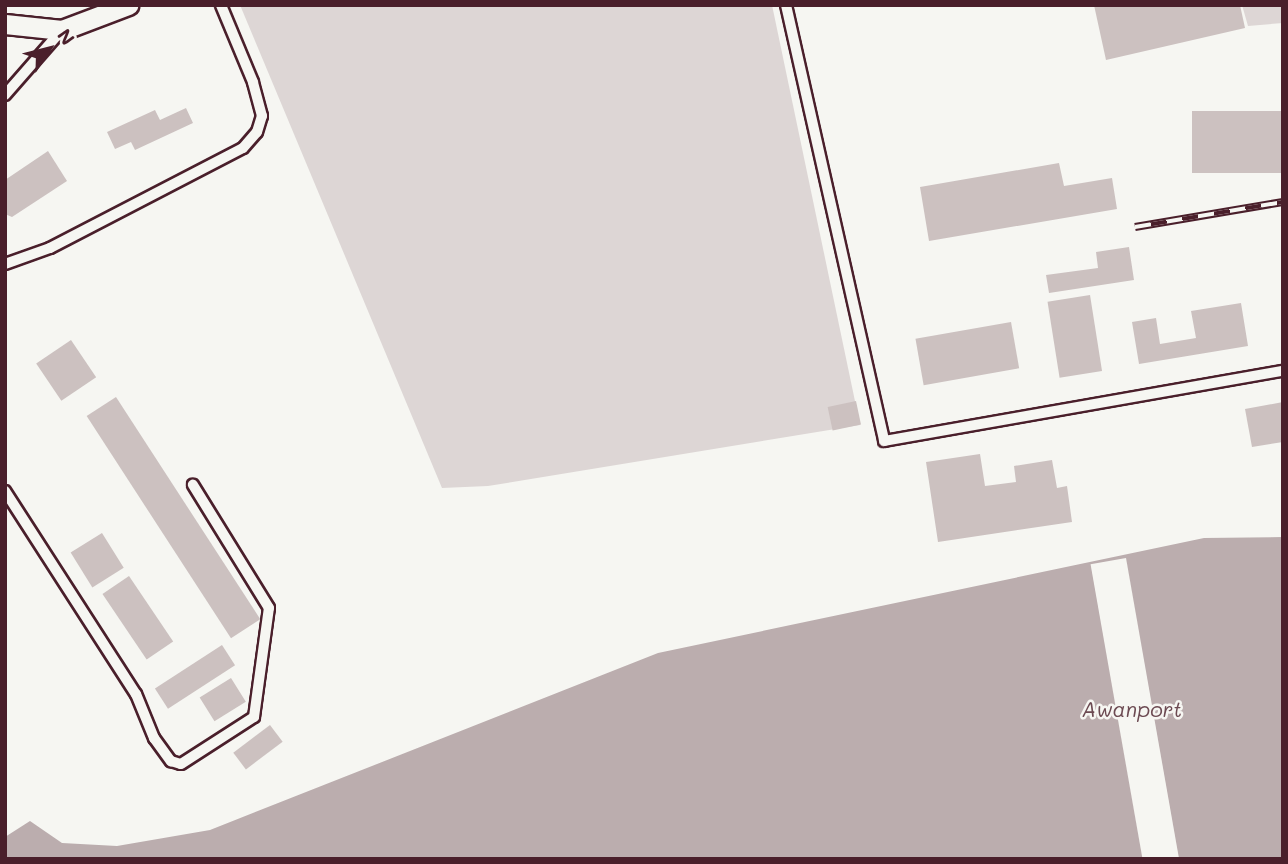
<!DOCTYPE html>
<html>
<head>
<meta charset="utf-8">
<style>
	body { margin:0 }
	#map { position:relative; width:1288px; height:864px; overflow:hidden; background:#f6f6f2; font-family:Mali,sans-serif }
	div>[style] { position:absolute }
	.green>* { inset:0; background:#ddd6d5 }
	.water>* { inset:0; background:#bbadae }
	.pier>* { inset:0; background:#f6f6f2; transform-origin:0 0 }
	.building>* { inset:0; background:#ccc1c0; transform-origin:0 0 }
	.roads { filter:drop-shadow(2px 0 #4a1f2b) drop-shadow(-2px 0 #4a1f2b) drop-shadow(0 2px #4a1f2b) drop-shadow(0 -2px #4a1f2b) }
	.service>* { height:10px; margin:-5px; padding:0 5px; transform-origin:5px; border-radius:5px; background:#f6f6f2 }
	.minor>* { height:19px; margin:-9.5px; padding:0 9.5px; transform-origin:9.5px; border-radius:9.5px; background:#f6f6f2 }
	.rail>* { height:8px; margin-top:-4px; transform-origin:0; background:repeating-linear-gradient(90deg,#f6f6f2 0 16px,#4a1f2b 0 32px); box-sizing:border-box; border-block:2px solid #4a1f2b }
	span { translate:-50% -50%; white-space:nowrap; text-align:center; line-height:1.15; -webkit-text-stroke:5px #f6f6f2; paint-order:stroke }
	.water-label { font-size:21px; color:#6c4a52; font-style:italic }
	.frame { position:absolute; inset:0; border:7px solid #4a1f2b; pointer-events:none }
	.north { position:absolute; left:14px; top:14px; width:70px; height:70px; -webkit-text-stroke:5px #f6f6f2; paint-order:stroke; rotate:55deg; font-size:19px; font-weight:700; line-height:28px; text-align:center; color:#4a1f2b }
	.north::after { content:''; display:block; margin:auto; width:24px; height:32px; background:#4a1f2b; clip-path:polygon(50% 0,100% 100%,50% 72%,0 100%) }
</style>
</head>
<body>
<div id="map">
	<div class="green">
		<div style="clip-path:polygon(772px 5px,860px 425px,488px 486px,442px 488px,240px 5px)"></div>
		<div style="clip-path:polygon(1242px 5px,1283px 5px,1283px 23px,1248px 26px)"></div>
	</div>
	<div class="water">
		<div style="clip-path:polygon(1283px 537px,1283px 859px,5px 859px,5px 837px,30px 821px,62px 843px,117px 846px,210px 830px,658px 653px,1204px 538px)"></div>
	</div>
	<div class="pier">
		<div style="left:1126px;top:558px;width:306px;height:36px;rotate:80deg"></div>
	</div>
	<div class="building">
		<div style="clip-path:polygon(1094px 5px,1240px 5px,1245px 28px,1106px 60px)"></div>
		<div style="clip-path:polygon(186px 108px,193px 123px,135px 150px,131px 142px,115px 149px,107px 132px,155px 110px,160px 120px)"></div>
		<div style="left:1283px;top:111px;width:62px;height:91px;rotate:90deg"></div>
		<div style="clip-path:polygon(48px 151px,67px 181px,12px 217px,5px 214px,5px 180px)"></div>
		<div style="clip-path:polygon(1059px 163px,1064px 186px,1112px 178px,1117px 209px,929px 241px,920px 187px)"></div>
		<div style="clip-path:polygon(1129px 247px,1134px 280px,1049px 293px,1046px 275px,1098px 268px,1096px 252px)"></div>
		<div style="left:1090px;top:295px;width:77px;height:43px;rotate:81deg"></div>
		<div style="clip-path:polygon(1241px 303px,1248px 346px,1139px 364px,1132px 322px,1156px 318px,1160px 344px,1196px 338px,1191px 311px)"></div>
		<div style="left:1011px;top:322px;width:47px;height:97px;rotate:80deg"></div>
		<div style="left:71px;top:340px;width:45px;height:42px;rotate:56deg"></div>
		<div style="left:116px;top:397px;width:265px;height:35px;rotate:57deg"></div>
		<div style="left:856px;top:401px;width:24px;height:29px;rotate:78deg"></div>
		<div style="clip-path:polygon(1283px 402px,1283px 442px,1252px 447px,1245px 409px)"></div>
		<div style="clip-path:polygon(980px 454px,985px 486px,1016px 482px,1014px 466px,1052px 460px,1057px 488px,1067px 486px,1072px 522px,938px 542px,926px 462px)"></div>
		<div style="left:102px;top:533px;width:41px;height:37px;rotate:58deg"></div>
		<div style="left:129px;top:576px;width:79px;height:32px;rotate:56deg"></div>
		<div style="left:222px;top:645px;width:24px;height:80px;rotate:57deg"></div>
		<div style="left:231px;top:678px;width:28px;height:37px;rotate:58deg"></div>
		<div style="left:270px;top:725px;width:21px;height:46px;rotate:53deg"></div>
	</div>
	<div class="roads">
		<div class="service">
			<div style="left:786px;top:5px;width:447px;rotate:77.3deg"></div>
			<div style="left:884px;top:441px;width:405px;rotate:-10deg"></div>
			<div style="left:5px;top:95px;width:86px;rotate:-48.8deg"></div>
			<div style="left:5px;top:264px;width:48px;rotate:-19.6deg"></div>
			<div style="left:50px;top:248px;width:217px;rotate:-27.4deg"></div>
			<div style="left:243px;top:148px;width:21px;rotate:-49deg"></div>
			<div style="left:257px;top:132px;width:17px;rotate:-73deg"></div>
			<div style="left:262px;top:116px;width:35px;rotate:-105deg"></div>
			<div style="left:253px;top:82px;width:83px;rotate:-112.6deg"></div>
			<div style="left:5px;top:491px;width:242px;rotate:57.2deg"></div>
			<div style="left:136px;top:694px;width:48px;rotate:67.8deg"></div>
			<div style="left:154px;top:738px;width:29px;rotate:54deg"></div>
			<div style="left:171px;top:761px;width:10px;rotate:17deg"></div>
			<div style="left:181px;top:764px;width:87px;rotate:-32.8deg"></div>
			<div style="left:254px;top:717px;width:110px;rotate:-82.2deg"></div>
			<div style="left:269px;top:608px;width:145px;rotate:-121.7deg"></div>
		</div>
		<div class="minor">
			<div style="left:5px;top:24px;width:57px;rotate:6deg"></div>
			<div style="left:62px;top:30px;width:71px;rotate:-20.7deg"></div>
		</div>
	</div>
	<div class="rail">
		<div style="left:1135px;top:227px;width:150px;rotate:-9.6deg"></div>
	</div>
	<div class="water-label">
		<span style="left:1132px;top:709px">Awanport</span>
	</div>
	<div class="frame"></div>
	<div class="north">N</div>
</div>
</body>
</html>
